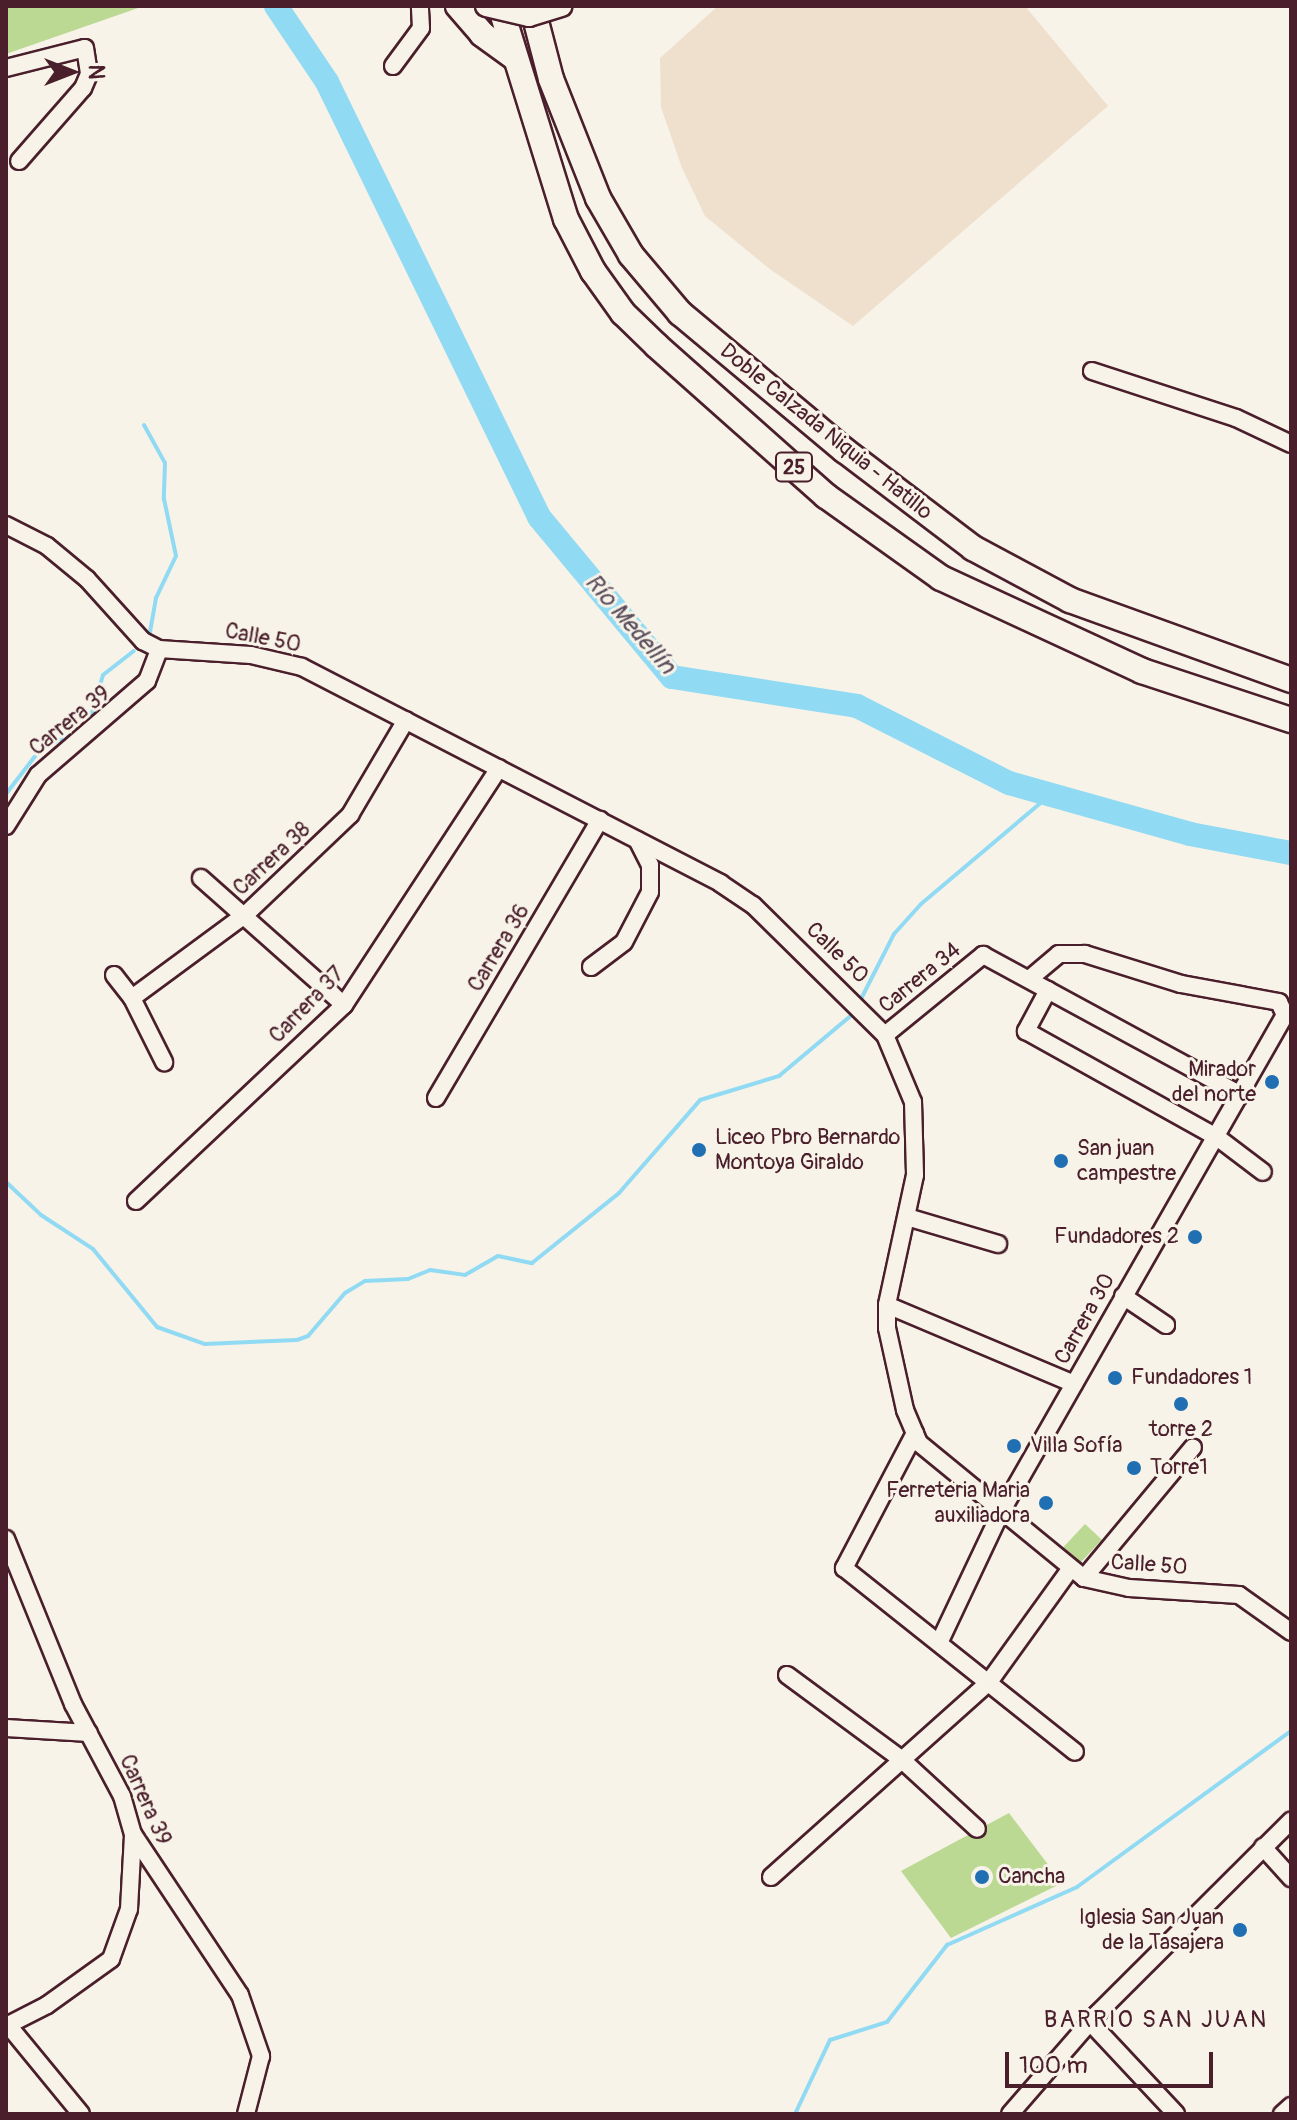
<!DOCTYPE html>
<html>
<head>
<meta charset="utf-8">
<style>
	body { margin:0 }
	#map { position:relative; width:1297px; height:2120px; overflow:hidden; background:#f7f3e8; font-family:Pangolin,sans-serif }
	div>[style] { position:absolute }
	.built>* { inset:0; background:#efe0cd }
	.green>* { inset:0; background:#bbd992; transform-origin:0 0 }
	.stream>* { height:4px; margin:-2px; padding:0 2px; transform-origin:2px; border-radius:2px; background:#91daf3 }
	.river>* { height:24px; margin:-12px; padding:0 12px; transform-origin:12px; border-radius:12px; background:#91daf3 }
	.roads { filter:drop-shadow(2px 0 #4a1f2b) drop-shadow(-2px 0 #4a1f2b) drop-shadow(0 2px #4a1f2b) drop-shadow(0 -2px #4a1f2b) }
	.minor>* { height:16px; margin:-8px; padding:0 8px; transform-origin:8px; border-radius:8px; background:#f7f3e8 }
	.highway>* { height:24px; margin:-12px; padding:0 12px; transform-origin:12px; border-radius:12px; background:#f7f3e8 }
	.bridges { filter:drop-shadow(2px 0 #4a1f2b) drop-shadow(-2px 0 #4a1f2b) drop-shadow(0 2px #4a1f2b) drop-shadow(0 -2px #4a1f2b) }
	.major-bridge>* { height:20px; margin:-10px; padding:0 10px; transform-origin:10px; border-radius:10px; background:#f7f3e8 }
	.dots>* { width:22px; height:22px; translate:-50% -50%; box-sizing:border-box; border:4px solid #f7f3e8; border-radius:50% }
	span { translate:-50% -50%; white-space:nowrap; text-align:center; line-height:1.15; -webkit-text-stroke:6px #f7f3e8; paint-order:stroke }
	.shield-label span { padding:2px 6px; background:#f7f3e8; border:2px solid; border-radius:6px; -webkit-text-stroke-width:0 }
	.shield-label { font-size:20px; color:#4a1f2b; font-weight:700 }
	.street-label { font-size:22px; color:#4a1f2b }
	.poi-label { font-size:22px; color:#4a1f2b }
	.right { translate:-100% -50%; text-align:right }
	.left { translate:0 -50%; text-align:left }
	.water-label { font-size:24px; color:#5c4e5d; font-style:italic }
	.neighbourhood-label { font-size:24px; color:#4a1f2b; letter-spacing:2px }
	.frame { position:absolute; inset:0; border:8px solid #4a1f2b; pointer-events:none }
	.north { position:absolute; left:32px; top:32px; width:80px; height:80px; -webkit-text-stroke:6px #f7f3e8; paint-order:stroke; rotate:90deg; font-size:22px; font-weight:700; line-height:32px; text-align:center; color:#4a1f2b }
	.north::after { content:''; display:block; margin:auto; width:28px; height:36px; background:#4a1f2b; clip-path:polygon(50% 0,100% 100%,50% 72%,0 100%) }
	.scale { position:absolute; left:1005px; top:2052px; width:208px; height:36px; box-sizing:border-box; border:4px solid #4a1f2b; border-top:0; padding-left:10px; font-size:24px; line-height:28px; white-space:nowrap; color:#4a1f2b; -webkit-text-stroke:6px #f7f3e8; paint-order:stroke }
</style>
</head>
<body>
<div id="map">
	<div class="built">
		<div style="clip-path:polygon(718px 6px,1025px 6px,1108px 106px,853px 326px,771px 270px,705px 216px,682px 168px,661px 107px,660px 58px)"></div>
	</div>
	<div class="green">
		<div style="clip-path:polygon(6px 6px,141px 6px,141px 7px,6px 54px)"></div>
		<div style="left:1085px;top:1524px;width:23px;height:35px;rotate:43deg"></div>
		<div style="clip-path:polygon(1009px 1813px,1062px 1883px,951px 1938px,901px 1871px)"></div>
	</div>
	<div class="stream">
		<div style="left:144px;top:425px;width:43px;rotate:61.1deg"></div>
		<div style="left:165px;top:463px;width:36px;rotate:92deg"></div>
		<div style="left:164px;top:499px;width:58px;rotate:78.1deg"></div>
		<div style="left:176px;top:556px;width:47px;rotate:115.5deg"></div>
		<div style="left:156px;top:598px;width:39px;rotate:100deg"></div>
		<div style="left:89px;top:722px;width:49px;rotate:-73.4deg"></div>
		<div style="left:103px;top:675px;width:39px;rotate:-38deg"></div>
		<div style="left:6px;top:794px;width:59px;rotate:-52.5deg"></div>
		<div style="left:42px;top:747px;width:34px;rotate:-21deg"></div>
		<div style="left:860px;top:1001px;width:75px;rotate:-63.1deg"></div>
		<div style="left:894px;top:934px;width:40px;rotate:-48deg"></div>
		<div style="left:921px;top:904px;width:169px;rotate:-40.2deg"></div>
		<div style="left:6px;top:1182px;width:48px;rotate:43.3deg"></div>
		<div style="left:41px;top:1215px;width:62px;rotate:33.2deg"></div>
		<div style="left:93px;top:1249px;width:101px;rotate:50.6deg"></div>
		<div style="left:157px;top:1327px;width:51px;rotate:19.5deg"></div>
		<div style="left:205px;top:1344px;width:92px;rotate:-2.5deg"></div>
		<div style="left:297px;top:1340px;width:12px;rotate:-20deg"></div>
		<div style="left:308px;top:1336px;width:57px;rotate:-49.3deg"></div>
		<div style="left:345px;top:1293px;width:23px;rotate:-31deg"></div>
		<div style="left:365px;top:1281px;width:43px;rotate:-2.7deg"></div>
		<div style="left:408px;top:1279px;width:24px;rotate:-22deg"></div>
		<div style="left:430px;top:1270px;width:35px;rotate:8deg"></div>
		<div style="left:465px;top:1275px;width:38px;rotate:-30deg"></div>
		<div style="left:498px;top:1256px;width:35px;rotate:12deg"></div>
		<div style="left:532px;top:1263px;width:112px;rotate:-38.8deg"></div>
		<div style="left:619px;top:1193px;width:123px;rotate:-48.9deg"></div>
		<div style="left:700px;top:1100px;width:83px;rotate:-16.9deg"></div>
		<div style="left:779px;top:1076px;width:98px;rotate:-40deg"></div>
		<div style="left:795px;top:2114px;width:82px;rotate:-64.7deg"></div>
		<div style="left:830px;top:2040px;width:60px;rotate:-17.5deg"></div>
		<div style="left:887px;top:2022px;width:98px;rotate:-52.1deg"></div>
		<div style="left:947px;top:1945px;width:142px;rotate:-24deg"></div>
		<div style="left:1077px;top:1887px;width:265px;rotate:-36.1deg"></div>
	</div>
	<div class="river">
		<div style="left:276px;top:6px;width:92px;rotate:56.1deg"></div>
		<div style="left:327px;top:82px;width:484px;rotate:64deg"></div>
		<div style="left:539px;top:517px;width:208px;rotate:50.3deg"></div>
		<div style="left:672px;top:677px;width:187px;rotate:8.9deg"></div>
		<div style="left:857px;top:706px;width:170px;rotate:26.9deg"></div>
		<div style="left:1009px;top:783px;width:188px;rotate:15.7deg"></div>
		<div style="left:1190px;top:834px;width:103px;rotate:10.7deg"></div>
	</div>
	<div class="roads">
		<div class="minor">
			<div style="left:393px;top:66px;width:47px;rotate:-53.6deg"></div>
			<div style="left:421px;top:28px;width:22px;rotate:-93deg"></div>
			<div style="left:6px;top:68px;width:81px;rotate:-14.2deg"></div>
			<div style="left:85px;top:48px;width:26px;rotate:81deg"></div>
			<div style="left:89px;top:74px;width:15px;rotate:113deg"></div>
			<div style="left:83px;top:88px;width:97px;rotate:131.2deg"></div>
			<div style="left:1092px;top:371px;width:151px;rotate:18.1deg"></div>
			<div style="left:1236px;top:418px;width:61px;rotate:25.3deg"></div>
			<div style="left:6px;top:525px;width:46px;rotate:27.1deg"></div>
			<div style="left:47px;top:546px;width:52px;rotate:39.5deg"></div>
			<div style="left:87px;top:579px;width:84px;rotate:47.9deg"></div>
			<div style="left:143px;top:641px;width:18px;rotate:27deg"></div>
			<div style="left:159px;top:649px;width:92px;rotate:3.7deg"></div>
			<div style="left:251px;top:655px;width:52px;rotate:13.2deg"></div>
			<div style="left:302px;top:667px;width:471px;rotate:27.3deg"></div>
			<div style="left:720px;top:883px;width:40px;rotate:34deg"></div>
			<div style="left:753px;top:905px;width:185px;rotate:44.6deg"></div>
			<div style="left:885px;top:1035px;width:73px;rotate:67.3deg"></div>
			<div style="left:913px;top:1102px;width:73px;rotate:88.4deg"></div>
			<div style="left:915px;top:1175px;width:133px;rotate:102.2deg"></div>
			<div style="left:887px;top:1305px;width:23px;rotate:90deg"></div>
			<div style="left:887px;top:1328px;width:84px;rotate:77.6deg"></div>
			<div style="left:905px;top:1410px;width:36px;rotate:67deg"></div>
			<div style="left:919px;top:1443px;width:213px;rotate:39.3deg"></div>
			<div style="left:1084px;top:1578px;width:46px;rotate:12.5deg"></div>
			<div style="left:1129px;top:1588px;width:110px;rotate:3.6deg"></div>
			<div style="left:1239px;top:1595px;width:64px;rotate:35.4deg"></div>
			<div style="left:6px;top:826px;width:60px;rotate:-57.9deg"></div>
			<div style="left:38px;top:775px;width:144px;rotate:-40.8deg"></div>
			<div style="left:147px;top:681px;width:34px;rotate:-69deg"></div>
			<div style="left:201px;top:878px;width:191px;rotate:41.6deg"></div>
			<div style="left:591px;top:967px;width:41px;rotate:-37.1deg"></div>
			<div style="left:624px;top:942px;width:56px;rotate:-62.5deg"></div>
			<div style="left:650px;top:892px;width:27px;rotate:-90deg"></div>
			<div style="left:650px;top:865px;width:28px;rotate:-117deg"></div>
			<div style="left:114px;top:975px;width:29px;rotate:52deg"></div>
			<div style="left:132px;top:998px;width:72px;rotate:63.4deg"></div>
			<div style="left:1048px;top:990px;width:47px;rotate:118.2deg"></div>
			<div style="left:1026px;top:1031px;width:220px;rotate:29.1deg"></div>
			<div style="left:1218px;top:1138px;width:56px;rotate:37.1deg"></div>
			<div style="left:132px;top:998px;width:142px;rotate:-36.4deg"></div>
			<div style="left:246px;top:914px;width:144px;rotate:-43.6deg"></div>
			<div style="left:350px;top:815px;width:110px;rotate:-59.5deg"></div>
			<div style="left:885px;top:1035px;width:127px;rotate:-39.2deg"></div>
			<div style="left:983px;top:955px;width:294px;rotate:28.5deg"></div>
			<div style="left:436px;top:1098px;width:323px;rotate:-59.5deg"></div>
			<div style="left:136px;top:1201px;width:286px;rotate:-43.3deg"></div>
			<div style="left:344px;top:1005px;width:283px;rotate:-56.8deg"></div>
			<div style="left:907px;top:1217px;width:95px;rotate:16.5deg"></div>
			<div style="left:1123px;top:1296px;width:52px;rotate:34deg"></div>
			<div style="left:887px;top:1305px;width:203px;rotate:22.9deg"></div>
			<div style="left:915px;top:1433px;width:153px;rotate:117.7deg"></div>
			<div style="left:844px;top:1568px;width:295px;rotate:38.5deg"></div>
			<div style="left:6px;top:1539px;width:178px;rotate:67.9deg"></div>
			<div style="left:73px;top:1704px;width:104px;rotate:62deg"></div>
			<div style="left:122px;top:1796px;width:40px;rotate:74deg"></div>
			<div style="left:133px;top:1834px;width:193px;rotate:56.4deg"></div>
			<div style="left:240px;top:1995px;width:65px;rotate:71deg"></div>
			<div style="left:261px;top:2056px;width:60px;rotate:104.5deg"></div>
			<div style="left:1084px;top:1578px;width:170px;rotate:-50.2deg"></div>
			<div style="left:939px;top:1643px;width:145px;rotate:-64.7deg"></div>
			<div style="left:1001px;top:1512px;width:572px;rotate:-60.26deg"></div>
			<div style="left:1285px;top:1015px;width:14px;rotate:-115deg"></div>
			<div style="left:1279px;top:1002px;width:100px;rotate:-169.6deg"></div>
			<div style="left:1181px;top:984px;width:101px;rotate:-162.6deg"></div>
			<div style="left:1085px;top:954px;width:26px;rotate:180deg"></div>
			<div style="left:1059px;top:954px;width:39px;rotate:140deg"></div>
			<div style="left:787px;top:1675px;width:142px;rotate:36.4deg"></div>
			<div style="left:901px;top:1759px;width:103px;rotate:42.6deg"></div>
			<div style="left:6px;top:1728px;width:83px;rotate:3.4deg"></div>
			<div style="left:1263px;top:1847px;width:42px;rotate:47.9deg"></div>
			<div style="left:771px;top:1877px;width:292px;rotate:-41.8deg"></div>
			<div style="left:989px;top:1682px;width:140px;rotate:-54.3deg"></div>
			<div style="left:1090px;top:2022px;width:126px;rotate:46.9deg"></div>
			<div style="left:8px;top:2025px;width:115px;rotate:50.6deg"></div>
			<div style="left:6px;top:2026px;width:46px;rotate:-27.1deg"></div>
			<div style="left:47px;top:2005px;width:79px;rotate:-35.7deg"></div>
			<div style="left:111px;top:1959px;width:53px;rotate:-70.2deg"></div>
			<div style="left:129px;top:1909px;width:75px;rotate:-86.9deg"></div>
			<div style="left:1010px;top:2114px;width:133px;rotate:-49deg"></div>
			<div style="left:1097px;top:2014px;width:274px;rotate:-44.9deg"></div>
			<div style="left:1282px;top:2114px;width:12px;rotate:-42deg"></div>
		</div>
		<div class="highway">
			<div style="left:458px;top:6px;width:37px;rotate:49deg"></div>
			<div style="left:482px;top:34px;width:41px;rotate:36deg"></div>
			<div style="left:500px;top:6px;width:223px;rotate:72.8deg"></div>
			<div style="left:566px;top:219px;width:59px;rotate:62.6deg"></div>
			<div style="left:593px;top:271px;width:52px;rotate:54.5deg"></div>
			<div style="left:623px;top:313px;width:47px;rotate:44.1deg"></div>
			<div style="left:657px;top:346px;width:226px;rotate:41.6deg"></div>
			<div style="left:826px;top:496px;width:141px;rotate:35.5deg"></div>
			<div style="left:941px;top:578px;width:221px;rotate:24.8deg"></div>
			<div style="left:1142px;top:671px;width:157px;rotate:18.2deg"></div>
			<div style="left:532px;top:6px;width:75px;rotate:75.4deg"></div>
			<div style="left:551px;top:79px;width:128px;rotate:68.4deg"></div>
			<div style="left:598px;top:198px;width:66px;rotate:59.9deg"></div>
			<div style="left:631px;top:255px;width:76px;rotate:49.8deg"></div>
			<div style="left:680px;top:313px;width:214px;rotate:39.9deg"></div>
			<div style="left:844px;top:450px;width:162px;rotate:37.2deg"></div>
			<div style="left:973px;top:548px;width:110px;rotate:28.2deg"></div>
			<div style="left:1070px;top:600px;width:235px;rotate:19.9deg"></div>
		</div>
	</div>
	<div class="bridges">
		<div class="major-bridge">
			<div style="left:486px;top:6px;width:44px;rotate:13.1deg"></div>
			<div style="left:529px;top:16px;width:34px;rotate:-17deg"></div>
		</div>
	</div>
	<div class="dots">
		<div style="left:1272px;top:1082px;background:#1f6fb2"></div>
		<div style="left:699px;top:1150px;background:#1f6fb2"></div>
		<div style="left:1061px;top:1161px;background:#1f6fb2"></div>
		<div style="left:1195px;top:1237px;background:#1f6fb2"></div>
		<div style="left:1115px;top:1378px;background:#1f6fb2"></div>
		<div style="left:1181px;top:1404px;background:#1f6fb2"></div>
		<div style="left:1014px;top:1446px;background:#1f6fb2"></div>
		<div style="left:1134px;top:1468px;background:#1f6fb2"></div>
		<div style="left:1046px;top:1503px;background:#1f6fb2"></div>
		<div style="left:982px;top:1877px;background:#1f6fb2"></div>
		<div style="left:1240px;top:1930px;background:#1f6fb2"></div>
	</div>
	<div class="shield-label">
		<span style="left:794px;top:467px">25</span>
	</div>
	<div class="street-label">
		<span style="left:826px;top:432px;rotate:39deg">Doble Calzada Niquia - Hatillo</span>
		<span style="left:263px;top:638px;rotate:11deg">Calle 50</span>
		<span style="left:70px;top:721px;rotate:-39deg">Carrera 39</span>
		<span style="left:272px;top:859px;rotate:-43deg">Carrera 38</span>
		<span style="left:499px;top:948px;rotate:-59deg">Carrera 36</span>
		<span style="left:837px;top:953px;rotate:44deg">Calle 50</span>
		<span style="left:920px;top:978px;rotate:-39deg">Carrera 34</span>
		<span style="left:307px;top:1005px;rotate:-46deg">Carrera 37</span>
		<span style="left:1085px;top:1319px;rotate:-61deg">Carrera 30</span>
		<span style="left:1149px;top:1565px;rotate:4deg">Calle 50</span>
		<span style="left:145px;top:1800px;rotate:66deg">Carrera 39</span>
	</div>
	<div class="poi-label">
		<span class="right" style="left:1256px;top:1082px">Mirador<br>del norte</span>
		<span class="left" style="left:715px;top:1150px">Liceo Pbro Bernardo<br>Montoya Giraldo</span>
		<span class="left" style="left:1077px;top:1161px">San juan<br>campestre</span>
		<span class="right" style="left:1179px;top:1237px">Fundadores 2</span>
		<span class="left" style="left:1131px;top:1378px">Fundadores 1</span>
		<span style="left:1181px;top:1430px">torre 2</span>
		<span class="left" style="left:1030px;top:1446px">Villa Sofía</span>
		<span class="left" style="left:1150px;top:1468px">Torre1</span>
		<span class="right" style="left:1030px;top:1503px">Ferreteria Maria<br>auxiliadora</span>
		<span class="left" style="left:998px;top:1877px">Cancha</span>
		<span class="right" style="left:1224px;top:1930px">Iglesia San Juan<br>de la Tasajera</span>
	</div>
	<div class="water-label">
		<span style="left:630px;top:624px;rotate:49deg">Río Medellín</span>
	</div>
	<div class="neighbourhood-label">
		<span style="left:1156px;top:2020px">BARRIO SAN JUAN</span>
	</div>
	<div class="frame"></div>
	<div class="north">N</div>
	<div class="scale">100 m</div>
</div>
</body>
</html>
